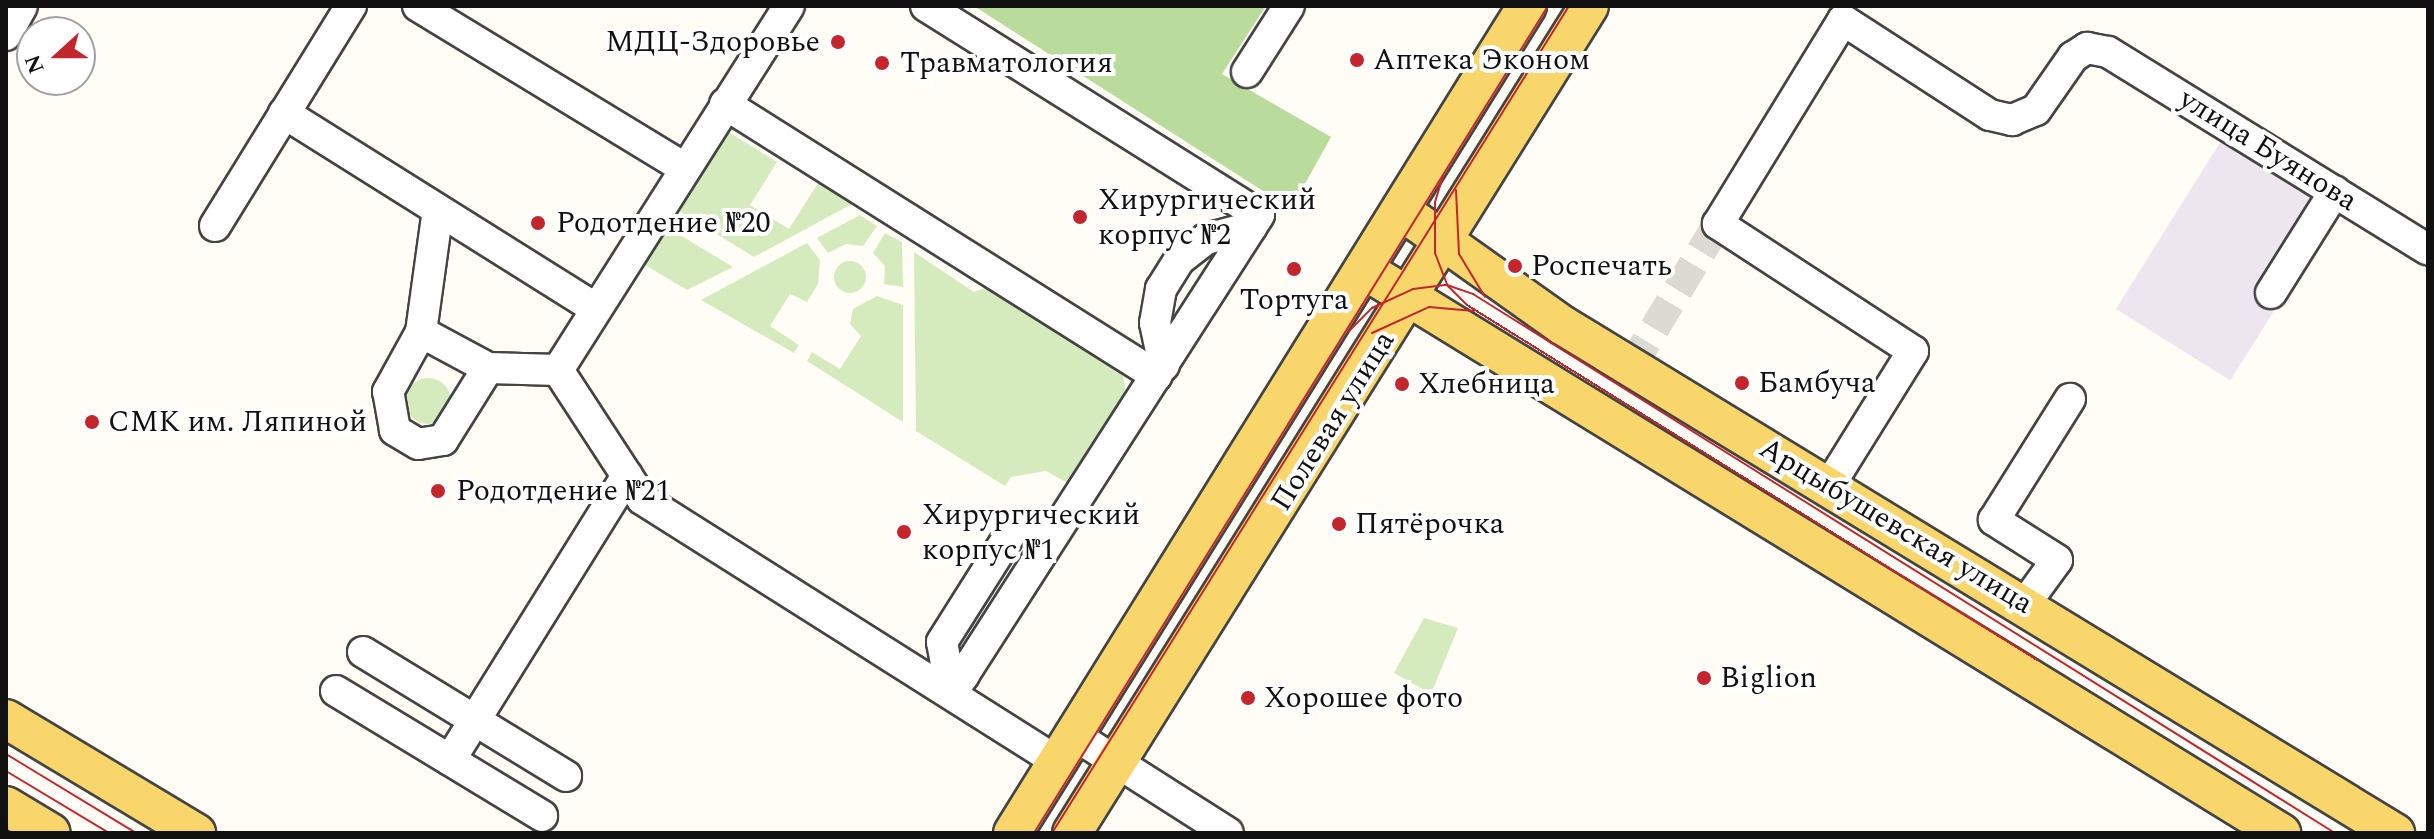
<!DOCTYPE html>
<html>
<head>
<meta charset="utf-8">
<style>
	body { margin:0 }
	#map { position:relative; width:2434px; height:839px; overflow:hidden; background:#fffdf5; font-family:Spectral,serif }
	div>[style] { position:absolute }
	.industrial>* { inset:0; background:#eee6ef; transform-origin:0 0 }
	.green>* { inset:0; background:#d5ebbd }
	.round { border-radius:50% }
	.forest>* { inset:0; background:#b9dc9c }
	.minor-tunnel>* { height:30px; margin-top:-15px; transform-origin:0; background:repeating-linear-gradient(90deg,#dbdad3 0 30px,transparent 0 45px) }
	.roads { filter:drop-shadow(2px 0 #444) drop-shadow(-2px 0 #444) drop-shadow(0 2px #444) drop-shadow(0 -2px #444) }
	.minor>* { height:30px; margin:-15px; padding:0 15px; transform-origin:15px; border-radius:15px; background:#fff }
	.major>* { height:38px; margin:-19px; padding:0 19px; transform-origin:19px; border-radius:19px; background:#f9d66b }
	.tram>* { height:2px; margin:-1px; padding:0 1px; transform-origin:1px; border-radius:1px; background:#c4262e }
	.dots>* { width:22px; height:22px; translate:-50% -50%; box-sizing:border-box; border:4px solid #fff; border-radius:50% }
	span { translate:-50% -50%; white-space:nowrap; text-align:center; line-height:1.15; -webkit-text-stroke:8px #fff; paint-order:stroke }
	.poi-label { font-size:30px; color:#111 }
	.right { translate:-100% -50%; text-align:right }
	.left { translate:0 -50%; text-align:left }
	.street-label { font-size:30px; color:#111 }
	.frame { position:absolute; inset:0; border:8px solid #111; pointer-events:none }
	.north { position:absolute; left:16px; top:16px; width:80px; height:80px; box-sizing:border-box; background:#fff; border:2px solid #a0a0a0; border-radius:50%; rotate:249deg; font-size:22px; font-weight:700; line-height:32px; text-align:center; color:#111 }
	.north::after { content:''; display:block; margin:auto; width:28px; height:36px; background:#c4262e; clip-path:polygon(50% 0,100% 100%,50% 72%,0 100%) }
</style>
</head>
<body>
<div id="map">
	<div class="industrial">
		<div style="left:2224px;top:136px;width:135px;height:204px;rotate:32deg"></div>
	</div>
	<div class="green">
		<div style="clip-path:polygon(722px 128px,777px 162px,750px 205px,789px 229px,818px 183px,852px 204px,754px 257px,673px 207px)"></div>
		<div style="clip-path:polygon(860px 215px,877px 226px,863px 246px,846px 244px,828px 253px,817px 238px)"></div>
		<div style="clip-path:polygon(662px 224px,733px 267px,687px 290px,640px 262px)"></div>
		<div style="clip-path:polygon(885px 233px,902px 242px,903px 287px,884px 284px,885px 266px,873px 253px)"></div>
		<div style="clip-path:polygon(807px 243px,820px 260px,818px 284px,807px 302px,790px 294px,770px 326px,799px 345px,794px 353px,701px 300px)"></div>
		<div style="clip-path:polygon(914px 252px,974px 292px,991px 286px,1122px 371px,1126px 393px,1071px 485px,1046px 471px,1011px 477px,1005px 486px,916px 431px)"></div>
		<div class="round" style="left:834px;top:261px;width:32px;height:32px"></div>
		<div style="clip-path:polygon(877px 296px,903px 305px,903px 422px,807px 361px,812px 352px,840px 369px,861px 336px,850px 324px,853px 309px)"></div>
		<div class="round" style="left:405px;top:378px;width:46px;height:46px"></div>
		<div style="clip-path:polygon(1424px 618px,1458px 628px,1431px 694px,1394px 673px)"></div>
	</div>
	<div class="forest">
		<div style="clip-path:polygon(974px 6px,1266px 6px,1222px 74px,1331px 137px,1291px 209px)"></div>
	</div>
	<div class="minor-tunnel">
		<div style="left:1631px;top:367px;width:167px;rotate:-58.7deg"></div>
	</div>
	<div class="roads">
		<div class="minor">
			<div style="left:418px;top:6px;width:311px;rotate:31.3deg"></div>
			<div style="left:926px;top:6px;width:393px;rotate:32.1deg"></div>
			<div style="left:1259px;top:215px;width:568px;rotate:122.71deg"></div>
			<div style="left:6px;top:35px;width:33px;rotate:-61deg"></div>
			<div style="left:1247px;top:72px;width:78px;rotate:-57.5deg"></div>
			<div style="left:725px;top:104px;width:510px;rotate:32.2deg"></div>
			<div style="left:284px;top:113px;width:367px;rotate:32.1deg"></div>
			<div style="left:215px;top:226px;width:259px;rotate:-58.3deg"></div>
			<div style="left:2271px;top:293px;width:120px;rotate:-57.9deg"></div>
			<div style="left:421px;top:332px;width:123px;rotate:-82.1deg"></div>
			<div style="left:1164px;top:365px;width:43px;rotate:-102.1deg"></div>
			<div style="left:1155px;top:323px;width:35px;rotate:-80deg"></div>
			<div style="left:1161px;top:289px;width:34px;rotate:-58deg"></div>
			<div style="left:1179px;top:260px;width:34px;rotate:-38deg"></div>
			<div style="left:1206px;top:239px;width:47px;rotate:-14.9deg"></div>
			<div style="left:488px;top:368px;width:85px;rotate:122deg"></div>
			<div style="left:443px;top:440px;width:25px;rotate:171deg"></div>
			<div style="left:418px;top:444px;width:27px;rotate:-149deg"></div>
			<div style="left:395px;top:430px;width:39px;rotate:-100deg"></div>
			<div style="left:388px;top:392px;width:68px;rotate:-61.2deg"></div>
			<div style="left:421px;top:332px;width:76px;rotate:28.2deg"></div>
			<div style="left:488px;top:368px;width:70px;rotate:1.6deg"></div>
			<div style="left:558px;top:370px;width:154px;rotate:56.9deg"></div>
			<div style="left:642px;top:499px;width:490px;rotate:32.3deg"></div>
			<div style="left:558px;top:370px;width:431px;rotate:-57.6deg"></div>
			<div style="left:1829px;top:486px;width:159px;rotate:-58.1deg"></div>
			<div style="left:1913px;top:351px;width:233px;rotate:-146.9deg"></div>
			<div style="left:1718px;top:224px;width:239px;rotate:-58.5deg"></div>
			<div style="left:1843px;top:20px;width:175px;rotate:32.9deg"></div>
			<div style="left:1990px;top:115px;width:23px;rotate:13deg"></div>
			<div style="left:2012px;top:120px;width:26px;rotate:-23deg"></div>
			<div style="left:2036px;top:110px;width:65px;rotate:-55.1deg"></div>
			<div style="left:2073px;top:57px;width:17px;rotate:-33deg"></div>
			<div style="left:2087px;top:48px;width:21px;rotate:11deg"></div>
			<div style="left:2108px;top:52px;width:376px;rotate:31.7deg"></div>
			<div style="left:2025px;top:604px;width:54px;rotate:-54deg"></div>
			<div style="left:2057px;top:560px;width:75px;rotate:-147.6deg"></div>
			<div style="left:1994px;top:520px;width:143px;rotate:-57.9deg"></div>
			<div style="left:363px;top:652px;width:238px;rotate:31.4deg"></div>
			<div style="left:964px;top:675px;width:22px;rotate:-146deg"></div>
			<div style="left:946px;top:663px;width:21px;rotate:-101deg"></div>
			<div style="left:942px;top:642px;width:135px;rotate:-57.7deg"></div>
			<div style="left:1014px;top:528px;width:19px;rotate:-12deg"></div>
			<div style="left:1033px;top:524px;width:22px;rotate:32deg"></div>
			<div style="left:336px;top:691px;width:241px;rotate:31.2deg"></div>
			<div style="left:1071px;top:733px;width:186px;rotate:32.5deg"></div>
			<div style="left:450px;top:760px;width:335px;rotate:-58.1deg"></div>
		</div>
		<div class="major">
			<div style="left:1403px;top:212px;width:195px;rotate:35.4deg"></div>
			<div style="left:1562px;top:325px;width:976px;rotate:31.38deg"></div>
			<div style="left:1368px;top:272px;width:1072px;rotate:31.57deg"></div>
			<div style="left:6px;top:719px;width:222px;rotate:31deg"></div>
			<div style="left:6px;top:806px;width:52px;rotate:31deg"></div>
			<div style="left:1013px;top:833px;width:974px;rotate:-58.14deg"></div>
			<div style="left:1072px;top:833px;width:975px;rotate:-57.99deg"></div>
		</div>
	</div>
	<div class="tram">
		<div style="left:1443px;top:176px;width:27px;rotate:107deg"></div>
		<div style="left:1435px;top:202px;width:51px;rotate:90deg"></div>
		<div style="left:1435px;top:253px;width:34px;rotate:69deg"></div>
		<div style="left:1447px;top:285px;width:28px;rotate:45deg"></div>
		<div style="left:1467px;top:305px;width:672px;rotate:31.91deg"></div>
		<div style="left:1456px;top:190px;width:64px;rotate:87.3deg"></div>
		<div style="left:1459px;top:254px;width:50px;rotate:58.8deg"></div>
		<div style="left:1349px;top:331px;width:33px;rotate:-45deg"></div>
		<div style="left:1372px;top:308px;width:45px;rotate:-24.9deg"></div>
		<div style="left:1413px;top:289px;width:34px;rotate:-7deg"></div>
		<div style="left:1447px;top:285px;width:28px;rotate:19deg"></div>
		<div style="left:1473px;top:294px;width:1017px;rotate:32.02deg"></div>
		<div style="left:1372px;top:333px;width:63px;rotate:-24.5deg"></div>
		<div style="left:1429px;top:307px;width:45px;rotate:5.1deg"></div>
		<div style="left:6px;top:754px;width:152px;rotate:31.3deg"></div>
		<div style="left:6px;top:771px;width:120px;rotate:31deg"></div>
		<div style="left:1034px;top:833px;width:974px;rotate:-58.14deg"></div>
		<div style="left:1052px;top:833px;width:975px;rotate:-57.99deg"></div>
	</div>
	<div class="dots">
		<div style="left:838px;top:42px;background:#c4262e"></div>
		<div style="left:1357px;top:60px;background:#c4262e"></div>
		<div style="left:882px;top:63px;background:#c4262e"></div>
		<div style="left:1080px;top:217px;background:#c4262e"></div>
		<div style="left:538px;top:223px;background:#c4262e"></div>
		<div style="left:1515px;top:266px;background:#c4262e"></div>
		<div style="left:1294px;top:269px;background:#c4262e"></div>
		<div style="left:1742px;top:383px;background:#c4262e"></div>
		<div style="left:1402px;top:384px;background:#c4262e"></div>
		<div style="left:92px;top:422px;background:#c4262e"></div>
		<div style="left:438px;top:491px;background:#c4262e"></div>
		<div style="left:1339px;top:524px;background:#c4262e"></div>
		<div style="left:904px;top:532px;background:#c4262e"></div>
		<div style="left:1704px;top:678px;background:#c4262e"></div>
		<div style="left:1248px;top:698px;background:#c4262e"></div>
	</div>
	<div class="poi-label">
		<span class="right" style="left:820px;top:42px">МДЦ-Здоровье</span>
		<span class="left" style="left:1373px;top:60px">Аптека Эконом</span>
		<span class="left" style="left:900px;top:63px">Травматология</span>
		<span class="left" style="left:1098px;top:217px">Хирургический<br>корпус №2</span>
		<span class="left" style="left:556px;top:223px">Родотдение №20</span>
		<span class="left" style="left:1531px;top:266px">Роспечать</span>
		<span style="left:1294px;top:300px">Тортуга</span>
		<span class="left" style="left:1758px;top:383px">Бамбуча</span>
		<span class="left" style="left:1418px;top:384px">Хлебница</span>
		<span class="left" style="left:108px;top:422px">СМК им. Ляпиной</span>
		<span class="left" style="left:456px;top:491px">Родотдение №21</span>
		<span class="left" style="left:922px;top:532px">Хирургический<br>корпус №1</span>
		<span class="left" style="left:1355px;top:524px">Пятёрочка</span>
		<span class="left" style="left:1720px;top:678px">Biglion</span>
		<span class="left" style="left:1264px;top:698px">Хорошее фото</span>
	</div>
	<div class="street-label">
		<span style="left:2268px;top:150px;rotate:32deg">улица Буянова</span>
		<span style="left:1333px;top:421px;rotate:-58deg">Полевая улица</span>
		<span style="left:1896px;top:526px;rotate:31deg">Арцыбушевская улица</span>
	</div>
	<div class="frame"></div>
	<div class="north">N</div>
</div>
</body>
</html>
